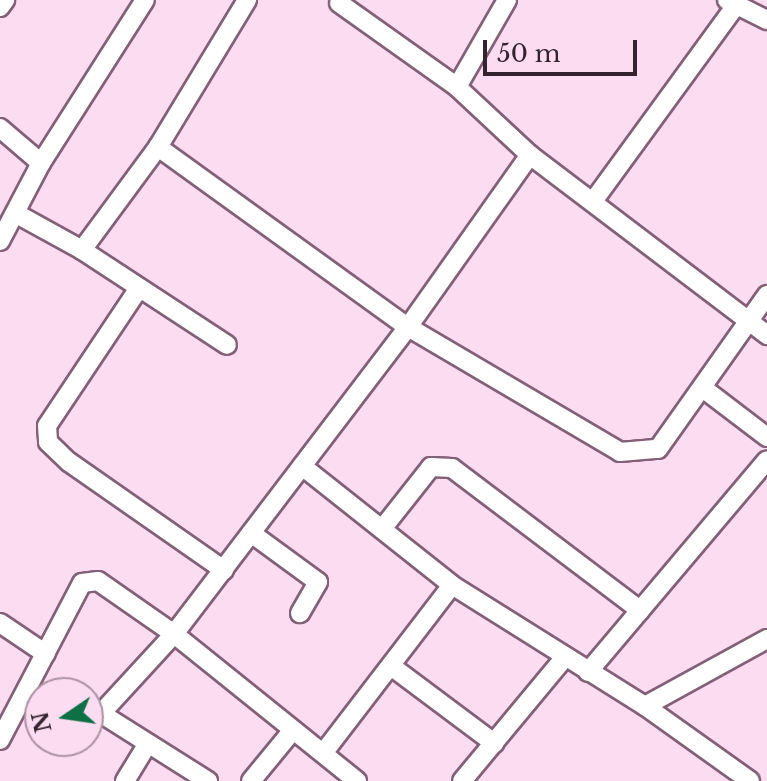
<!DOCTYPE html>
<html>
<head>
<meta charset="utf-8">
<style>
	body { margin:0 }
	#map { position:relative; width:767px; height:781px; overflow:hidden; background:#fcdcf1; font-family:"Libre Baskerville",serif }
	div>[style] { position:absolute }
	.roads { filter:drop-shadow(2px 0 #836078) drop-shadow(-2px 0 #836078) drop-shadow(0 2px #836078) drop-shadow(0 -2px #836078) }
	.street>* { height:18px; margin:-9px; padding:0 9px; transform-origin:9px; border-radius:9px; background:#fff }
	span { translate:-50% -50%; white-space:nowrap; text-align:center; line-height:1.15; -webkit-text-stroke:8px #fcdcf1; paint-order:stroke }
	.north { position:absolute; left:24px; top:677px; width:80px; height:80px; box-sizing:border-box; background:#fcdcf1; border:2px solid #ac92a3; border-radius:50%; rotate:257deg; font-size:22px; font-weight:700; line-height:32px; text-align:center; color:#33242f }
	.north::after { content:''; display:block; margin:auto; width:28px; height:36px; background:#0e7046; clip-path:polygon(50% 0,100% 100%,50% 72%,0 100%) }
	.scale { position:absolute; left:483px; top:40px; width:154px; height:36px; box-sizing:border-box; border:4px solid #33242f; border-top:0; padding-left:10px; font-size:24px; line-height:28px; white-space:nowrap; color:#33242f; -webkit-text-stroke:6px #fcdcf1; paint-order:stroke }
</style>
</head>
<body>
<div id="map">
	<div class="roads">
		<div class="street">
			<div style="left:727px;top:0;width:45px;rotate:26.6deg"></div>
			<div style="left:339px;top:3px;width:145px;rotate:35.4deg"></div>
			<div style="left:457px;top:87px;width:100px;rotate:43deg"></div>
			<div style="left:530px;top:155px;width:298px;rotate:37.2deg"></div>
			<div style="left:0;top:7px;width:9px;rotate:-54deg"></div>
			<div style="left:457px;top:87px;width:100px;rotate:-60.1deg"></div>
			<div style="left:0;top:128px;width:54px;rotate:40.5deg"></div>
			<div style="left:158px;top:147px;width:308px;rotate:35.8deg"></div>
			<div style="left:408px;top:327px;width:246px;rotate:30.5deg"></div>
			<div style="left:620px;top:452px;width:38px;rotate:-5deg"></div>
			<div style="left:658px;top:449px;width:189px;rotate:-54.7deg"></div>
			<div style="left:594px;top:200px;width:241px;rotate:-53.9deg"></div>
			<div style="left:15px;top:213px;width:77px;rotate:28.9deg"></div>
			<div style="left:82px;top:250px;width:173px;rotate:33.2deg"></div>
			<div style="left:0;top:241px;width:88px;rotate:-62.3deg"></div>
			<div style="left:41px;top:163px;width:193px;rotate:-57.5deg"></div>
			<div style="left:82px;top:250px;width:128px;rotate:-53.6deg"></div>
			<div style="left:158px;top:147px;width:172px;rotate:-58.8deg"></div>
			<div style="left:137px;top:291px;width:162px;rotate:123.7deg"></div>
			<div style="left:47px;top:426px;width:16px;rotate:86deg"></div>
			<div style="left:48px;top:442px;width:29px;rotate:44deg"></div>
			<div style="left:69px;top:462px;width:189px;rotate:34.9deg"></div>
			<div style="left:704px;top:389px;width:79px;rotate:37.3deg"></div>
			<div style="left:302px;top:466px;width:191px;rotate:38.4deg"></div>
			<div style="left:452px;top:585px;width:228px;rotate:32.1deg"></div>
			<div style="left:645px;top:706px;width:139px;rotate:-28.8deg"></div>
			<div style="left:382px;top:529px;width:79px;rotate:-51.7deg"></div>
			<div style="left:431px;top:467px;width:21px;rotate:3deg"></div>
			<div style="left:452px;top:468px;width:236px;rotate:37.1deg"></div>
			<div style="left:251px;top:533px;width:83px;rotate:36.2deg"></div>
			<div style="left:318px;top:582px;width:36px;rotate:120deg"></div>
			<div style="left:0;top:623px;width:55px;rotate:34deg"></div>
			<div style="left:391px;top:666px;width:129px;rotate:36.8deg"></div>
			<div style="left:588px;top:672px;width:277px;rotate:-49.8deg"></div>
			<div style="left:645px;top:706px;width:129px;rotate:35.5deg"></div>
			<div style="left:0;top:740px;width:177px;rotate:-62.4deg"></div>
			<div style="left:82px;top:583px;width:16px;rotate:-7deg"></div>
			<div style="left:98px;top:581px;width:93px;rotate:34.9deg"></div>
			<div style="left:174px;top:634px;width:102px;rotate:132.6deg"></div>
			<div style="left:105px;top:709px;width:7px;rotate:90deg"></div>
			<div style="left:105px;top:716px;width:122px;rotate:32.3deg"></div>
			<div style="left:324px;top:752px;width:210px;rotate:-52.5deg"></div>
			<div style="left:125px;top:781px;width:42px;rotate:-58.6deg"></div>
			<div style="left:251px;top:781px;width:66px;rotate:-50.5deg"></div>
			<div style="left:357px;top:781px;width:235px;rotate:-141.2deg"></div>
			<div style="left:174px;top:634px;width:386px;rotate:-52.7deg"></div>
			<div style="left:408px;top:327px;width:211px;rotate:-54.7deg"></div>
			<div style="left:462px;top:781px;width:160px;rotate:-50.3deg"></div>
		</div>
	</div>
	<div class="north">N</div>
	<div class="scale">50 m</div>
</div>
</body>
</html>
